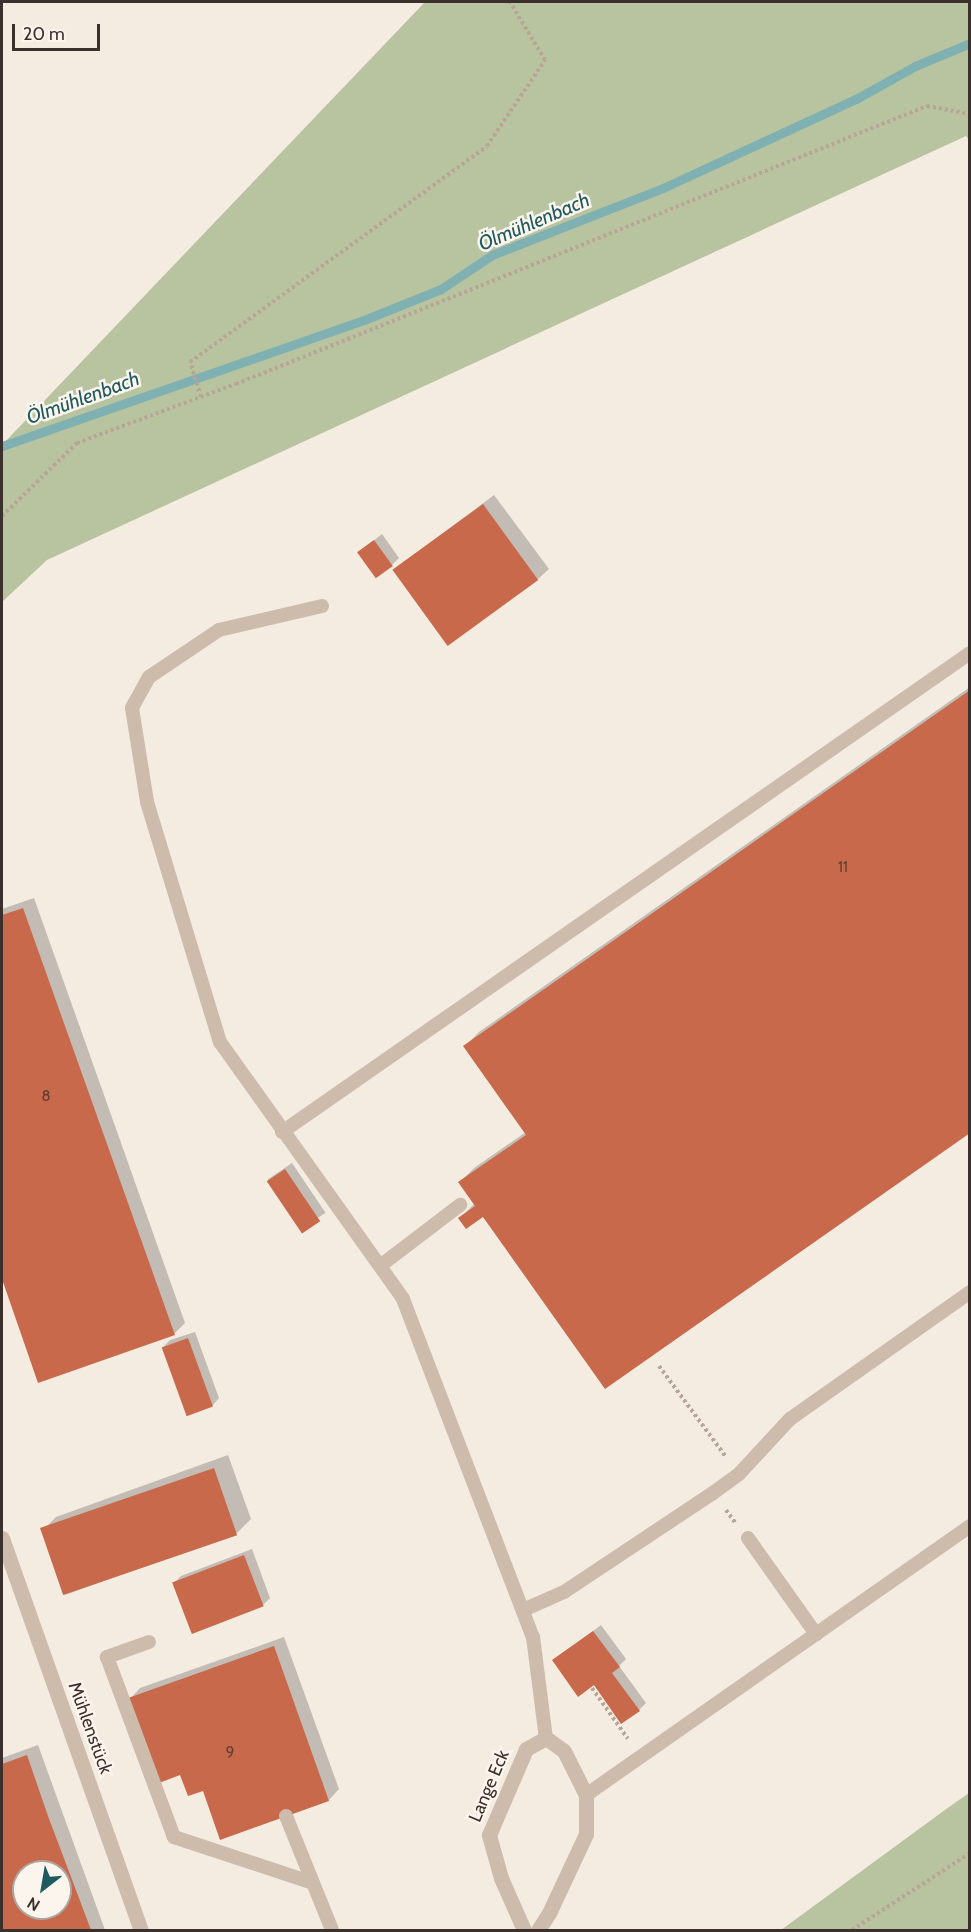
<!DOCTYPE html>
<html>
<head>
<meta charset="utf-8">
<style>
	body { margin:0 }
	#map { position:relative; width:971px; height:1932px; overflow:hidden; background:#f4ebe1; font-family:Cabin,sans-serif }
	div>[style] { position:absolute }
	.green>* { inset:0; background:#b8c4a0 }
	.shadow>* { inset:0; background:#0003; transform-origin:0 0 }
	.stream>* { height:9px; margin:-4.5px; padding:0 4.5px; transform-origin:4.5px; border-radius:4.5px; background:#7fb0b2 }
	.building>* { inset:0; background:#c8694b; transform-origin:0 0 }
	.path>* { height:4px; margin-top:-2px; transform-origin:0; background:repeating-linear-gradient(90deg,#b9a596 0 3px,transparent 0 6px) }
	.lane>* { height:14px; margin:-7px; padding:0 7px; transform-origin:7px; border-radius:7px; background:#cdbbac }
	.street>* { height:15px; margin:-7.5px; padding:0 7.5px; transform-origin:7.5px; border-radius:7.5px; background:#cdbbac }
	span { translate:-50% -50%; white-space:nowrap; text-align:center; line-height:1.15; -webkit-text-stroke:5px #fbf5ee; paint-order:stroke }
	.number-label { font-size:15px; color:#5e3e33 }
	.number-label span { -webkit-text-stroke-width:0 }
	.street-label { font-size:18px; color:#3b302b }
	.water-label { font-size:20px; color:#1f5a5e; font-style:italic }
	.frame { position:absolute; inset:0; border:3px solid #3b302b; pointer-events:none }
	.north { position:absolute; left:12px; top:1860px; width:60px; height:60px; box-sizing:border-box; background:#fbf5ee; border:2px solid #aea6a0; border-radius:50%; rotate:211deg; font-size:16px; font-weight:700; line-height:24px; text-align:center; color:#3b302b }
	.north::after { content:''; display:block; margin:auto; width:21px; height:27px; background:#1f5a5e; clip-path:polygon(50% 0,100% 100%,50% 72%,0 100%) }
	.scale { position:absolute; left:12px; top:24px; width:88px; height:27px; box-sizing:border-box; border:3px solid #3b302b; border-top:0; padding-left:8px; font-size:18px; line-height:21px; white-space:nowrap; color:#3b302b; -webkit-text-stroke:4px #fbf5ee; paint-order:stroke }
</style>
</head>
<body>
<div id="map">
	<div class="green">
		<div style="clip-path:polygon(425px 2px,969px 2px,969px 140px,966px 136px,47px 560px,2px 602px,2px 445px)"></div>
		<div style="clip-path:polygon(969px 1793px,969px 1930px,781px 1930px,949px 1807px)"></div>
	</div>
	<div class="shadow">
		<div style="clip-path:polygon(494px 495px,549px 569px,538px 579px,394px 570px)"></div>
		<div style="clip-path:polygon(382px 534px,399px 558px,392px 565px,359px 552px)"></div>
		<div style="clip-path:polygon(970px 687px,970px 1131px,460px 1218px,475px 1203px,460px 1182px,474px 1168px,526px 1132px,465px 1046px,479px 1032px)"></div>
		<div style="clip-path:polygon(34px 898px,185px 1323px,174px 1334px,39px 1381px,2px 1277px,2px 909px)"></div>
		<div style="left:292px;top:1163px;width:60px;height:29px;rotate:56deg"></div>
		<div style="clip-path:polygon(195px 1332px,219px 1398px,212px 1406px,163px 1347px,170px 1340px)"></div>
		<div style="clip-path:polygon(228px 1455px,251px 1519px,237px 1533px,65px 1595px,42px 1531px,56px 1517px)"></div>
		<div style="clip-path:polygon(252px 1549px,270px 1598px,263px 1605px,174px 1583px,181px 1576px)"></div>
		<div style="clip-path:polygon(601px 1625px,626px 1659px,619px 1666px,646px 1703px,639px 1710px,553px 1661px)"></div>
		<div style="clip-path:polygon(284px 1637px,339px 1789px,329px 1800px,221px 1838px,204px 1789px,181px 1773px,130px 1699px,140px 1688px)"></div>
		<div style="clip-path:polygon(evenodd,38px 1745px,105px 1930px,2px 1930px,2px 1758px,38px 1745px,24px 1872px,60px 1872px,60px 1908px,24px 1908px,24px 1872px)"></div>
	</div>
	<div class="stream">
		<div style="left:2px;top:446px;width:383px;rotate:-19.2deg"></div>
		<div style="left:364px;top:320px;width:83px;rotate:-21.9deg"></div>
		<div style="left:441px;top:289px;width:61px;rotate:-33.7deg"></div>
		<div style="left:492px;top:255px;width:184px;rotate:-21.4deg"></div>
		<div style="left:663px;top:188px;width:213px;rotate:-24.8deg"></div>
		<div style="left:856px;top:99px;width:68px;rotate:-29.2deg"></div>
		<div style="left:915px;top:66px;width:60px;rotate:-22.7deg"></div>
	</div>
	<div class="building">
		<div style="left:483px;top:504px;width:94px;height:112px;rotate:54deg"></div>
		<div style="left:374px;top:540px;width:32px;height:21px;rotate:54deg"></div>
		<div style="clip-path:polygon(970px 690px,970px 1133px,605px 1389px,483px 1217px,466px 1229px,458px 1218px,475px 1206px,458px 1182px,526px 1135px,463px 1046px)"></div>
		<div style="clip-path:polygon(23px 908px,175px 1335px,38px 1383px,2px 1279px,2px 915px)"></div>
		<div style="left:285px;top:1169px;width:63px;height:22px;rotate:56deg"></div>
		<div style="left:188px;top:1338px;width:73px;height:28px;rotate:70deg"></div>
		<div style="left:214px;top:1468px;width:71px;height:184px;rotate:71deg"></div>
		<div style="left:244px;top:1555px;width:55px;height:77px;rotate:69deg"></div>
		<div style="clip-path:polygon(593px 1631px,620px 1667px,612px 1673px,640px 1711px,621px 1724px,594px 1685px,578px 1697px,552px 1660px)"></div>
		<div style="clip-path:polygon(274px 1646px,329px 1801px,220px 1840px,203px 1791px,188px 1796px,180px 1775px,159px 1783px,128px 1698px)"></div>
		<div style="clip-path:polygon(evenodd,27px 1755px,48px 1816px,91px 1930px,2px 1930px,2px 1764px,27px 1755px,24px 1872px,60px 1872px,60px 1908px,24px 1908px,24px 1872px)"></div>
	</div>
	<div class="path">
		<div style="left:201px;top:397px;width:37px;rotate:-107deg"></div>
		<div style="left:190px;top:362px;width:367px;rotate:-36deg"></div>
		<div style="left:487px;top:146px;width:104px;rotate:-56deg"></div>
		<div style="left:545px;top:60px;width:68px;rotate:-121.1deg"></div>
		<div style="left:2px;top:516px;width:105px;rotate:-44.2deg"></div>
		<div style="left:77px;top:443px;width:170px;rotate:-20.4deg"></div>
		<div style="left:236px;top:384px;width:745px;rotate:-21.92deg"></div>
		<div style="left:927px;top:106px;width:44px;rotate:10.5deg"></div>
		<div style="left:659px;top:1366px;width:113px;rotate:53.6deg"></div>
		<div style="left:726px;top:1510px;width:17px;rotate:54deg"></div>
		<div style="left:592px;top:1688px;width:62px;rotate:54.8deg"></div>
		<div style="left:852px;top:1930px;width:141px;rotate:-33.1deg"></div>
	</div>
	<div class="lane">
		<div style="left:322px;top:606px;width:106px;rotate:166.9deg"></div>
		<div style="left:219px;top:630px;width:84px;rotate:146.1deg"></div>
		<div style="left:149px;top:677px;width:35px;rotate:119deg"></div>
		<div style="left:132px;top:708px;width:95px;rotate:80.9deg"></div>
		<div style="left:147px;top:802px;width:251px;rotate:73.1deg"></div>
		<div style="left:220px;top:1042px;width:315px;rotate:54.5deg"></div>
		<div style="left:403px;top:1299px;width:362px;rotate:69deg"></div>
		<div style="left:533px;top:1637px;width:102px;rotate:82.7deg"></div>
		<div style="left:282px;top:1132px;width:838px;rotate:-34.85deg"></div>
		<div style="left:380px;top:1266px;width:101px;rotate:-37.3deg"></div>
		<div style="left:748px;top:1538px;width:118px;rotate:54.7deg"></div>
		<div style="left:523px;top:1610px;width:45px;rotate:-23.7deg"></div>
		<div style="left:564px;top:1592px;width:179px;rotate:-33.6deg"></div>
		<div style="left:713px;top:1493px;width:32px;rotate:-36deg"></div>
		<div style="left:739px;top:1474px;width:75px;rotate:-47.2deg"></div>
		<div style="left:790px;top:1419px;width:220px;rotate:-35.2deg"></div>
		<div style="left:149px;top:1642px;width:45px;rotate:160.3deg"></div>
		<div style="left:107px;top:1657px;width:192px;rotate:69.6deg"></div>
		<div style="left:174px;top:1837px;width:146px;rotate:18.3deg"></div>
		<div style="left:586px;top:1795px;width:469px;rotate:-35deg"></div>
		<div style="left:286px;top:1816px;width:123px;rotate:68deg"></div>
	</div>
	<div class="street">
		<div style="left:2px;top:1538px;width:416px;rotate:70.5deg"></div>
		<div style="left:524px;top:1930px;width:57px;rotate:-113.9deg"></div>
		<div style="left:501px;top:1878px;width:45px;rotate:-105.6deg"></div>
		<div style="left:489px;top:1835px;width:94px;rotate:-66.7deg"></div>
		<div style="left:526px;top:1749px;width:23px;rotate:-29deg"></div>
		<div style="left:546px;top:1738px;width:22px;rotate:36deg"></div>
		<div style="left:564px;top:1751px;width:49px;rotate:63.4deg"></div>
		<div style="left:586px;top:1795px;width:39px;rotate:90deg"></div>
		<div style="left:586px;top:1834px;width:87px;rotate:115.1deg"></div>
		<div style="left:549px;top:1913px;width:20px;rotate:123deg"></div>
	</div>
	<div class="number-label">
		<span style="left:843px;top:868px">11</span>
		<span style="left:46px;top:1097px">8</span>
		<span style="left:230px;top:1753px">9</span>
	</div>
	<div class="street-label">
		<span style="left:90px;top:1728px;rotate:70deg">Mühlenstück</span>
		<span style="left:489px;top:1786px;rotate:-67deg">Lange Eck</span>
	</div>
	<div class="water-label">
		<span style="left:534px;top:222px;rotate:-23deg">Ölmühlenbach</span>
		<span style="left:83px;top:398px;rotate:-20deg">Ölmühlenbach</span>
	</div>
	<div class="frame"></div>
	<div class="north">N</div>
	<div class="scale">20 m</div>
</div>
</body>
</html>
